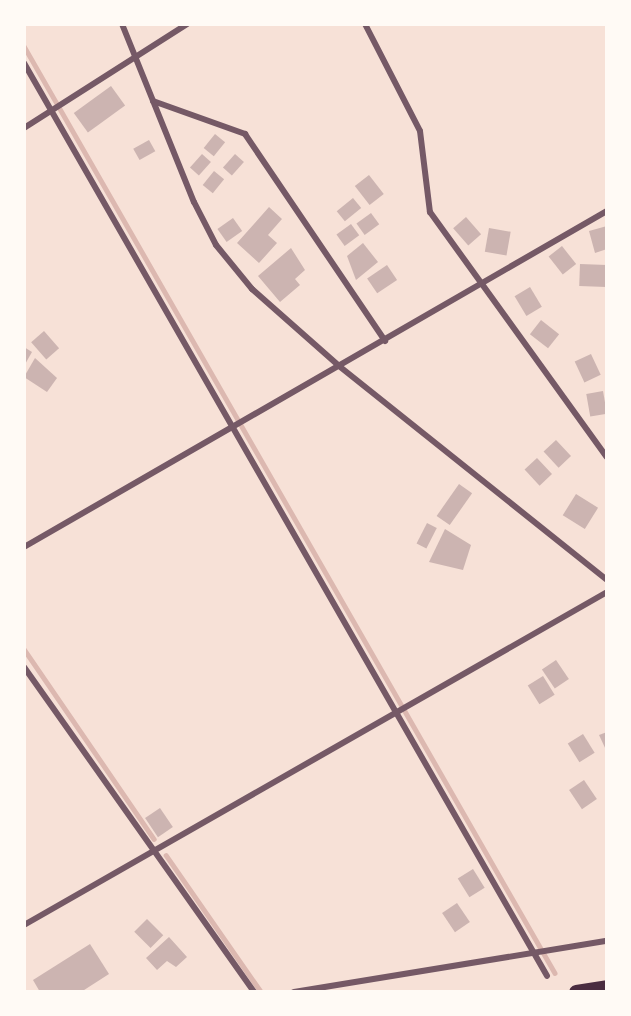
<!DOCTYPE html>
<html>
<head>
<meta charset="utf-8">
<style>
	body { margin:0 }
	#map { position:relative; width:631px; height:1016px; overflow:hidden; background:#f7e1d7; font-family:Mulish,sans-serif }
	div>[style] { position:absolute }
	.stream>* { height:4.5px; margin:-2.25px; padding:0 2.25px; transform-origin:2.25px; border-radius:2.25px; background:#dcb8b0 }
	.building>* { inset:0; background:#ccb4b1; transform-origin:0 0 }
	.minor>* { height:6px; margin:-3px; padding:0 3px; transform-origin:3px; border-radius:3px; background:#755966 }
	.motorway>* { height:15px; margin:-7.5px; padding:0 7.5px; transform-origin:7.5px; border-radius:7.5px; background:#4a2c40 }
	span { translate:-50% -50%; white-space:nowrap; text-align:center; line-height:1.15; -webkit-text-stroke:6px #fffaf5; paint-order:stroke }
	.frame { position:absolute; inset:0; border:26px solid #fffaf5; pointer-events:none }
</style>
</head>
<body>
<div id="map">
	<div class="stream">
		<div style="left:24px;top:46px;width:1068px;rotate:60.2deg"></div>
		<div style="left:24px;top:649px;width:230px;rotate:55.6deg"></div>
		<div style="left:166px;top:855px;width:165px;rotate:55.2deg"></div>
	</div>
	<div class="building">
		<div style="left:111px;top:86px;width:24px;height:46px;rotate:54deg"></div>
		<div style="left:215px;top:134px;width:13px;height:18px;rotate:39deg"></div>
		<div style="left:149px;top:140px;width:13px;height:18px;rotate:61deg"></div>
		<div style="left:202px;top:154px;width:12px;height:18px;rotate:42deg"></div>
		<div style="left:235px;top:154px;width:12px;height:18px;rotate:42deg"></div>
		<div style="left:214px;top:171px;width:13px;height:18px;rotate:39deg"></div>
		<div style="left:369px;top:175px;width:24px;height:18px;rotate:52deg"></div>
		<div style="left:353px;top:198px;width:13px;height:21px;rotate:51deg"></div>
		<div style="clip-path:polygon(269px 207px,282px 219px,268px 235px,277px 243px,259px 263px,237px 243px)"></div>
		<div style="left:371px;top:213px;width:14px;height:18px;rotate:54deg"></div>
		<div style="left:466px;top:217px;width:23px;height:17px;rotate:49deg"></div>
		<div style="left:233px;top:218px;width:16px;height:19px;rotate:55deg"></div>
		<div style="left:351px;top:224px;width:14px;height:18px;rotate:54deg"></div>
		<div style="clip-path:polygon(607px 226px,607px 249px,595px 253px,589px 231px)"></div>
		<div style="left:489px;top:228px;width:22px;height:24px;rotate:10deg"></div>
		<div style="clip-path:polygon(363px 243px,378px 262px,356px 280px,347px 256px)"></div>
		<div style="left:562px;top:246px;width:23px;height:17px;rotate:52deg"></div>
		<div style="clip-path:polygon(291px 248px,305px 270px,295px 279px,300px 285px,280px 302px,258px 276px)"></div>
		<div style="left:580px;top:264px;width:27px;height:22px;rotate:2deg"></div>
		<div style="left:387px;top:265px;width:18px;height:24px;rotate:56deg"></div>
		<div style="left:530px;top:287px;width:23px;height:18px;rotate:59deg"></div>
		<div style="left:541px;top:320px;width:23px;height:18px;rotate:38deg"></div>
		<div style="left:44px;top:331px;width:23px;height:17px;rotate:49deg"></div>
		<div style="clip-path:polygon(24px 347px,32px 352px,24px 366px)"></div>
		<div style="left:591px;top:354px;width:23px;height:18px;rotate:65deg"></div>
		<div style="clip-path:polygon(35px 358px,57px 378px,47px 392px,24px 377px)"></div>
		<div style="left:603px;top:391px;width:23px;height:17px;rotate:80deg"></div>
		<div style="left:556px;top:440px;width:22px;height:17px;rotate:47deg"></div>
		<div style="left:537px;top:458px;width:22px;height:17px;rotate:47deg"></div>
		<div style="left:459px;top:484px;width:16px;height:39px;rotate:35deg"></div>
		<div style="left:576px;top:494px;width:26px;height:25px;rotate:32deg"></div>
		<div style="left:427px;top:523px;width:11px;height:23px;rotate:27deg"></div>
		<div style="clip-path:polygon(445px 529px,471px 545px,463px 570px,429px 562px)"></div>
		<div style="left:556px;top:660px;width:23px;height:17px;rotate:56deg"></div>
		<div style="left:543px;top:676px;width:22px;height:18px;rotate:58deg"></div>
		<div style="clip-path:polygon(607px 732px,607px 752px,599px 735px)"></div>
		<div style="left:583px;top:734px;width:22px;height:18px;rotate:58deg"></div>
		<div style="left:584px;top:780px;width:23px;height:18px;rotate:56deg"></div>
		<div style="left:160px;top:808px;width:23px;height:18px;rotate:56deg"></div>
		<div style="left:473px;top:869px;width:22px;height:18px;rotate:58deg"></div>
		<div style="left:457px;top:903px;width:23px;height:18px;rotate:56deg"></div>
		<div style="left:147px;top:919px;width:23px;height:18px;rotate:45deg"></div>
		<div style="clip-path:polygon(169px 937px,187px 957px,176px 967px,167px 961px,157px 970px,146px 958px)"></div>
		<div style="clip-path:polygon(90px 944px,109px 974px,81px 992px,40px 992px,33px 980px)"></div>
	</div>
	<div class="minor">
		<div style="left:122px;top:24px;width:192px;rotate:68deg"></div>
		<div style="left:194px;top:202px;width:48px;rotate:62.9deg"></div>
		<div style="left:216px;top:245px;width:57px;rotate:50.7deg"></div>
		<div style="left:252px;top:289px;width:116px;rotate:41.5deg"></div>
		<div style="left:339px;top:366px;width:343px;rotate:38.6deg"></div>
		<div style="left:365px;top:24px;width:120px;rotate:62.8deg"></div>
		<div style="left:420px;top:131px;width:82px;rotate:83deg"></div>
		<div style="left:430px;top:212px;width:302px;rotate:54.2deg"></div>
		<div style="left:24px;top:63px;width:1052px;rotate:60.19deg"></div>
		<div style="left:153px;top:101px;width:98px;rotate:19.7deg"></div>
		<div style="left:245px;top:134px;width:250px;rotate:55.9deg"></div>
		<div style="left:24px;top:128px;width:193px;rotate:-32.5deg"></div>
		<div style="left:24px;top:547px;width:673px;rotate:-29.96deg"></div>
		<div style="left:24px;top:667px;width:398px;rotate:54.7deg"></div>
		<div style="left:24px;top:925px;width:671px;rotate:-29.73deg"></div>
		<div style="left:294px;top:992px;width:317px;rotate:-9.3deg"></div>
	</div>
	<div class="motorway">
		<div style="left:576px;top:992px;width:31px;rotate:-9deg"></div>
	</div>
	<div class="frame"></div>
</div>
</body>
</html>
